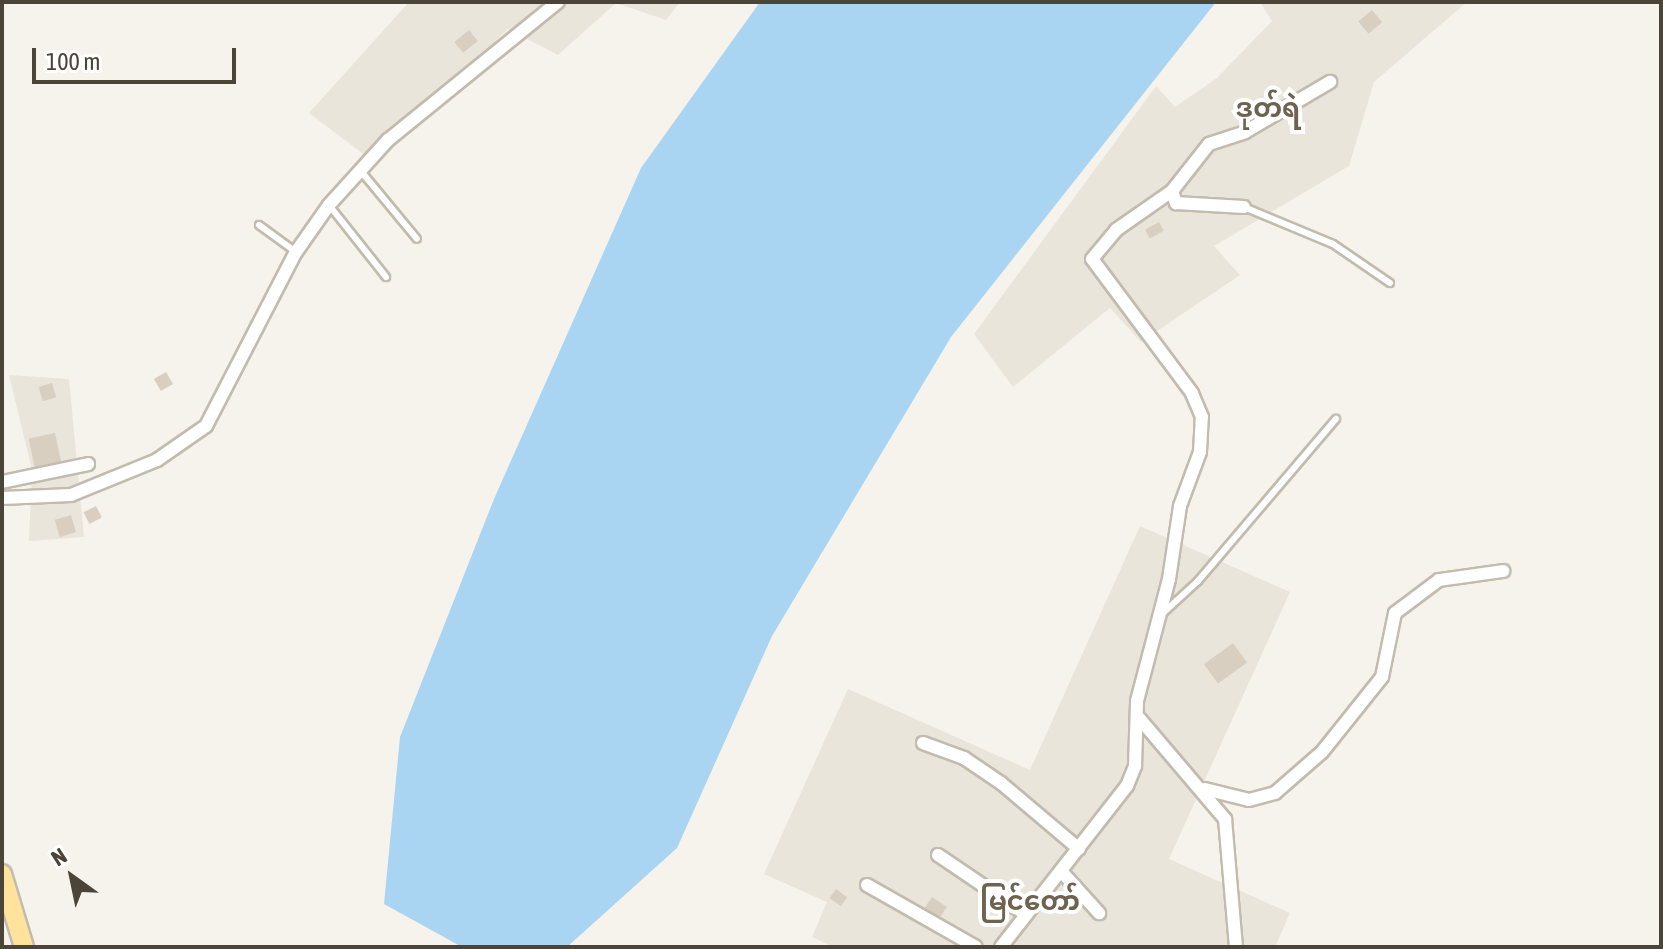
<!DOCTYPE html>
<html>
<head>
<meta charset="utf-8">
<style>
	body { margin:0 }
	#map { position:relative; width:1663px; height:949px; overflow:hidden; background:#f6f3ec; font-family:"Asap Condensed","Noto Sans Myanmar",sans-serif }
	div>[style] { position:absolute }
	.residential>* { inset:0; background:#eae5da }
	.water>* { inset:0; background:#a9d4f2 }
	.building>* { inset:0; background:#d8cfc1; transform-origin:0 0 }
	.roads { filter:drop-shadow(2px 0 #c2bbae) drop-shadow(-2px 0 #c2bbae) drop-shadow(0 2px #c2bbae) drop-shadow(0 -2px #c2bbae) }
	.lane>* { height:6px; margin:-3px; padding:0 3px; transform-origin:3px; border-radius:3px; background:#fff }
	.street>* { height:12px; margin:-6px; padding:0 6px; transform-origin:6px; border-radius:6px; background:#fff }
	.primary>* { height:18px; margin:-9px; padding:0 9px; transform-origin:9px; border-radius:9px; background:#ffe39c }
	span { translate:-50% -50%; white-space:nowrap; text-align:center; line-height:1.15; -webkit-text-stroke:8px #fff; paint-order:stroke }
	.quarter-label { font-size:26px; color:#6e6250; font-weight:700 }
	.frame { position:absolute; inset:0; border:4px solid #4b4439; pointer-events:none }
	.north { position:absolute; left:32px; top:837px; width:80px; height:80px; -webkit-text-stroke:6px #fff; paint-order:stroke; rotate:327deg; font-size:22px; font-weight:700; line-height:32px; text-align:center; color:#4b4439 }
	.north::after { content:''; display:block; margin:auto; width:28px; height:36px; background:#4b4439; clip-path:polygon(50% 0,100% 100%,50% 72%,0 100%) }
	.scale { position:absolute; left:32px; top:48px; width:204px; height:36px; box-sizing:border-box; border:4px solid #4b4439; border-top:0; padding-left:10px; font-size:24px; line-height:28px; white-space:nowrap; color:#4b4439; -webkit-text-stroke:6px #fff; paint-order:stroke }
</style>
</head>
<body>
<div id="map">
	<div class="residential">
		<div style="clip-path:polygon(409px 2px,680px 2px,666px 20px,616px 3px,558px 55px,508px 29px,370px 159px,309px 113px)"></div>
		<div style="clip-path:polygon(1260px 2px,1467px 2px,1374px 82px,1349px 166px,1214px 246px,1240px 275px,1141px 342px,1110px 308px,1013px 387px,974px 334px,1156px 86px,1175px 107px,1217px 78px,1272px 21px)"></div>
		<div style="clip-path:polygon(9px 375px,69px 379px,84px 537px,29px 541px,32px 470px)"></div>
		<div style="clip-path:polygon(1140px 526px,1290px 592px,1169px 859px,1290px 913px,1275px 947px,833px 947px,812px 937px,827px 902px,764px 874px,848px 689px,1030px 770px)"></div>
	</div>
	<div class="water">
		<div style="clip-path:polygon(760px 2px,1216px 2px,951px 337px,772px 636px,677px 848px,567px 947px,462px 947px,384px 904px,400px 737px,494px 499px,641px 168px)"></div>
	</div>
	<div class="building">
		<div style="left:1372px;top:10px;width:16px;height:18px;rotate:50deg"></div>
		<div style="left:469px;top:30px;width:14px;height:19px;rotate:51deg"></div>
		<div style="left:1159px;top:222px;width:10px;height:16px;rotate:61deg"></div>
		<div style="left:166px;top:372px;width:14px;height:14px;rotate:60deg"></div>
		<div style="left:52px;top:383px;width:15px;height:14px;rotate:74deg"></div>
		<div style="left:55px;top:433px;width:33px;height:27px;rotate:78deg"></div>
		<div style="left:96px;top:506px;width:13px;height:14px;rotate:63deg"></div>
		<div style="left:71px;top:515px;width:18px;height:17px;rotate:74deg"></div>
		<div style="left:1233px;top:643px;width:24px;height:36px;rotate:54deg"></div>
		<div style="left:836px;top:889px;width:14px;height:11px;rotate:36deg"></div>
		<div style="left:932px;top:897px;width:18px;height:17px;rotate:34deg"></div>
	</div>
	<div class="roads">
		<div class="lane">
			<div style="left:360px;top:170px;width:89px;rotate:50.4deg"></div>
			<div style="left:329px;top:205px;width:92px;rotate:51.6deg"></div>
			<div style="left:1244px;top:207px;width:96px;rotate:22.6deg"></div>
			<div style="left:1333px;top:244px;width:69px;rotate:34.4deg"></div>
			<div style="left:259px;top:225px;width:46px;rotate:36.1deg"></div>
			<div style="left:1162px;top:614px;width:49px;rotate:-42.5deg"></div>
			<div style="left:1198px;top:581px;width:213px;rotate:-49.6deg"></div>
		</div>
		<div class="street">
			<div style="left:1172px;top:191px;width:60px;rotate:-51.8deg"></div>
			<div style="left:1209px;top:144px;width:38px;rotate:-18deg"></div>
			<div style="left:1245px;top:132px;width:99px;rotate:-30.5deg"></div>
			<div style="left:2px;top:482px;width:88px;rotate:-11.8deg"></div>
			<div style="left:2px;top:498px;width:69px;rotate:-2.5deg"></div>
			<div style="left:71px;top:495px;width:93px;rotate:-22.1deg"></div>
			<div style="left:157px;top:460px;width:60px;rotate:-34.8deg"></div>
			<div style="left:206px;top:426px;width:196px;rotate:-62.7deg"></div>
			<div style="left:296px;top:252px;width:57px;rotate:-54.9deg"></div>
			<div style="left:329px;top:205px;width:88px;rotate:-47.8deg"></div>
			<div style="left:388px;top:140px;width:219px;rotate:-39.1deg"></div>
			<div style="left:1139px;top:718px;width:133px;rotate:49.6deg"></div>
			<div style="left:1225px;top:819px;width:128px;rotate:85.1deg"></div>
			<div style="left:923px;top:743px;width:44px;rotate:20.1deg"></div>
			<div style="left:964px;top:758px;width:45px;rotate:34deg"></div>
			<div style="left:1001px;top:783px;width:102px;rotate:40.2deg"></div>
			<div style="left:1205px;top:789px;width:45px;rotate:14deg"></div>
			<div style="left:1249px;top:800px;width:27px;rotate:-15deg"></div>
			<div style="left:1275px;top:793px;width:62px;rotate:-41.1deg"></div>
			<div style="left:1322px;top:752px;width:96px;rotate:-51.3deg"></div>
			<div style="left:1382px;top:677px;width:65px;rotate:-78.5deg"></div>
			<div style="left:1395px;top:613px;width:55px;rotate:-36.9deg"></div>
			<div style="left:1439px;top:580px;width:65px;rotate:-8deg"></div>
			<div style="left:938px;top:855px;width:105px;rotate:34.1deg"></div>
			<div style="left:1061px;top:871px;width:57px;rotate:47.9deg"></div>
			<div style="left:867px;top:885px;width:125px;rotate:29.6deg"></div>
			<div style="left:1001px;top:947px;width:204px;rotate:-52deg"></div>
			<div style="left:1127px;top:786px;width:22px;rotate:-68deg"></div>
			<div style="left:1135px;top:766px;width:65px;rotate:-88.2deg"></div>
			<div style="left:1137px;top:701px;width:126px;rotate:-75.3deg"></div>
			<div style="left:1169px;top:579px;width:74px;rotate:-81.4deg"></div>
			<div style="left:1180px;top:506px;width:58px;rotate:-69.7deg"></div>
			<div style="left:1200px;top:452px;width:35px;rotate:-87deg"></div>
			<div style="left:1202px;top:417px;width:26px;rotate:-113deg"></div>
			<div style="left:1192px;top:393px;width:167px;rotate:-126.7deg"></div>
			<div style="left:1092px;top:259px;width:38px;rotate:-50deg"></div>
			<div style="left:1116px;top:230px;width:68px;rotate:-34.9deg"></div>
			<div style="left:1172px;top:191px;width:13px;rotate:72deg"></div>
			<div style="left:1176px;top:203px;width:68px;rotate:3.4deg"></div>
		</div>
		<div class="primary">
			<div style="left:2px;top:874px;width:76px;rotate:73.2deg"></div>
		</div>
	</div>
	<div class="quarter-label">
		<span style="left:1268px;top:109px">ဒုတ်ရဲ</span>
		<span style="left:1030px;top:902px">မြင်တော်</span>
	</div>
	<div class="frame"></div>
	<div class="north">N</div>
	<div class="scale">100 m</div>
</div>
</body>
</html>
